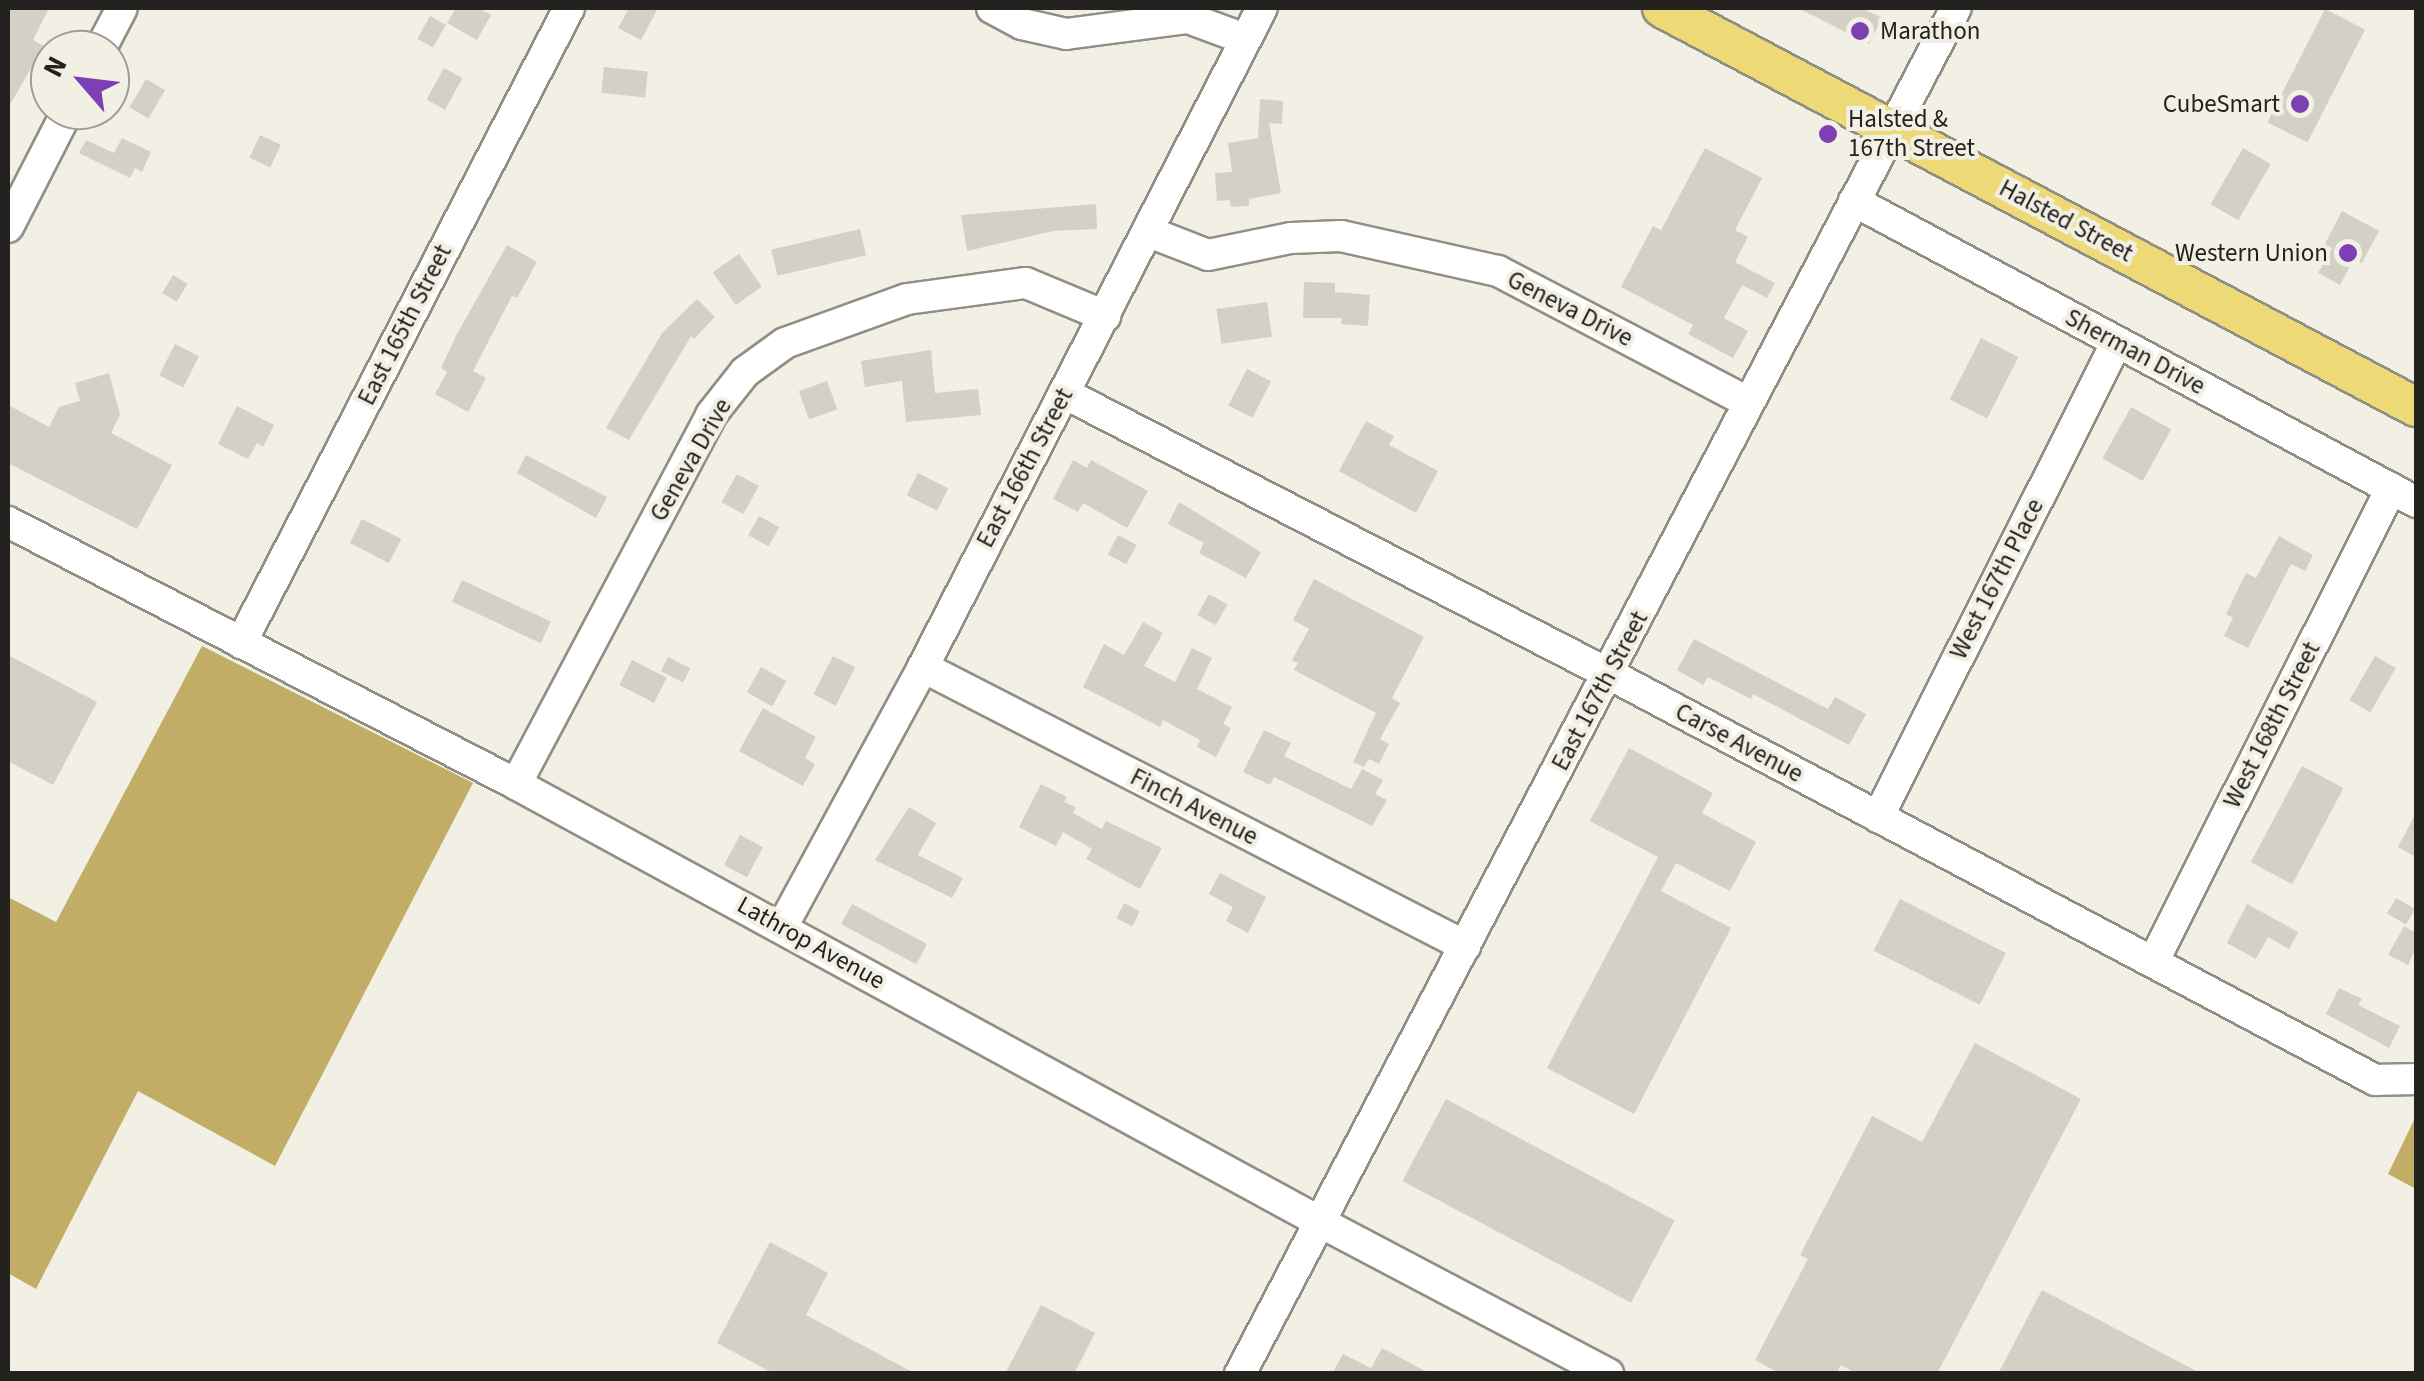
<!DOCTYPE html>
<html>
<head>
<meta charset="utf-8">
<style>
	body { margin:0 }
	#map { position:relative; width:2424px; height:1381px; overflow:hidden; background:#f2efe4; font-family:"Source Sans 3",sans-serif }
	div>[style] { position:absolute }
	.forest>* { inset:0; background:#c1ad66 }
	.building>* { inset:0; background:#d3d0c5; transform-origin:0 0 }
	.roads { filter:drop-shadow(2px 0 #918e84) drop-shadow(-2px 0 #918e84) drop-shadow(0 2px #918e84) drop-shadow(0 -2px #918e84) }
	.minor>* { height:30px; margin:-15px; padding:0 15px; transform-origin:15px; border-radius:15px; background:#fff }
	.major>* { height:38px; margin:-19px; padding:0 19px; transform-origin:19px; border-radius:19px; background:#eed977 }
	.dots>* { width:28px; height:28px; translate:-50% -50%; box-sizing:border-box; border:5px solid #f2efe4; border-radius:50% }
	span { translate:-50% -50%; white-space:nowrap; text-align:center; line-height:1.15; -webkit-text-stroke:8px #f2efe4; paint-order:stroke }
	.poi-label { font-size:25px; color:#23221e }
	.left { translate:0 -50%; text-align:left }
	.right { translate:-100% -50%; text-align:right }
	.street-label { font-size:25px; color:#23221e }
	.frame { position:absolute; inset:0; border:10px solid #23221e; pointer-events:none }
	.north { position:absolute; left:30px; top:30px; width:100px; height:100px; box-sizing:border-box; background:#f2efe4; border:2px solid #9f9d95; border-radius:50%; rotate:298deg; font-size:28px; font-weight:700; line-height:40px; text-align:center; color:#23221e }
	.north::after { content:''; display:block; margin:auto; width:35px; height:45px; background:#7c3fb4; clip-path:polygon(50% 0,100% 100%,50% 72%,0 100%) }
</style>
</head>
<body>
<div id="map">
	<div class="forest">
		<div style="clip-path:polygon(202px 646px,473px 783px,275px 1166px,138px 1091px,36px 1289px,8px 1273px,8px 897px,56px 922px)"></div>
		<div style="clip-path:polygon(2416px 1116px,2416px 1189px,2388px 1174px)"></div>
	</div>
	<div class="building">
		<div style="clip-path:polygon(8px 8px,49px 8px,33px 40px,44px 46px,8px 108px)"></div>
		<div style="clip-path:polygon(456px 8px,478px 8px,491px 15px,477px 40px,447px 23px)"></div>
		<div style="clip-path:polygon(629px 8px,658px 8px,641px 40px,618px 28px)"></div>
		<div style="clip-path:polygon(1798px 8px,1861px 8px,1882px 18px,1869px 44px)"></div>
		<div style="left:2325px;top:9px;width:45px;height:127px;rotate:27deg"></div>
		<div style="left:430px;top:16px;width:18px;height:26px;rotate:29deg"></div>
		<div style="left:604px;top:67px;width:44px;height:26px;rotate:6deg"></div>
		<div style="left:444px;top:68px;width:21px;height:36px;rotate:29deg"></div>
		<div style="left:146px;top:79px;width:22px;height:33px;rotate:30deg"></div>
		<div style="clip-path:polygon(1260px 99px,1283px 101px,1282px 124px,1269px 123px,1281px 193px,1249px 199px,1249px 206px,1231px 207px,1230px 200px,1217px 201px,1215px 173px,1232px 172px,1228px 143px,1258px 138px)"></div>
		<div style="left:260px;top:135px;width:23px;height:25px;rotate:25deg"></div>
		<div style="clip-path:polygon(122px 138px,151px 152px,142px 172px,135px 168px,130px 178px,79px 153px,86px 140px,114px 153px)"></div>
		<div style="clip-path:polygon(1705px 148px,1762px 178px,1735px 230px,1748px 237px,1735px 262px,1775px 283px,1767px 298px,1742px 285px,1724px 318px,1748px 331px,1733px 358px,1688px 334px,1693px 325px,1621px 287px,1653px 226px,1661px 230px)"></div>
		<div style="left:2243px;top:148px;width:32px;height:65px;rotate:30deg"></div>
		<div style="clip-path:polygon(1096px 204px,1097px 229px,1053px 231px,967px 251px,961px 215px)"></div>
		<div style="clip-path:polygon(2342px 211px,2379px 231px,2362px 263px,2354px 259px,2340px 285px,2318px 273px,2332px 248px,2325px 244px)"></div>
		<div style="left:860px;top:229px;width:27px;height:91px;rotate:77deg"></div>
		<div style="clip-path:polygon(507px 245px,537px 262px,517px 298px,512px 296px,473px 371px,486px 378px,468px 412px,435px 394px,447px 372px,441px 368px,456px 336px)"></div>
		<div style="left:739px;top:254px;width:40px;height:32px;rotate:55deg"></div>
		<div style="left:173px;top:275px;width:17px;height:21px;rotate:31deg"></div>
		<div style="clip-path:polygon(1304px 282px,1335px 283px,1335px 292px,1370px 295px,1368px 326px,1341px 324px,1342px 318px,1303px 318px)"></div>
		<div style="clip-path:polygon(697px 299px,715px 317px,694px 339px,691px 336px,629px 440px,606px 428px,662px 333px)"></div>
		<div style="left:1267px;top:302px;width:35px;height:51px;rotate:82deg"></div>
		<div style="left:1981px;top:338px;width:42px;height:69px;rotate:27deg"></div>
		<div style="left:175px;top:344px;width:27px;height:35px;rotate:27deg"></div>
		<div style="clip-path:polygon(931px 350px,935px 393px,978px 389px,981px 415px,906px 422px,902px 381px,865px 387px,861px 361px)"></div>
		<div style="left:1247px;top:369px;width:27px;height:41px;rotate:27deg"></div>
		<div style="clip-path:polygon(109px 373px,120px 415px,111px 433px,172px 465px,137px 529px,8px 463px,8px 405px,49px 427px,59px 407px,80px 401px,75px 383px)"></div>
		<div style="left:827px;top:381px;width:30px;height:30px;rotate:70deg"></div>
		<div style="clip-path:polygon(237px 406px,274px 425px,263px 447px,257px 443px,248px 459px,218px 444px)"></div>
		<div style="left:2131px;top:407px;width:46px;height:59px;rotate:29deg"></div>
		<div style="clip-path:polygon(1366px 421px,1394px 436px,1389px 445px,1438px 471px,1416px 513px,1339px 471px)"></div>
		<div style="clip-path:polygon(526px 455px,607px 497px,596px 518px,517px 473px)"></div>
		<div style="clip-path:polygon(1073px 460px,1087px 468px,1091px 460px,1148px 491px,1127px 528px,1083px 503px,1078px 512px,1053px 499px)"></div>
		<div style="left:918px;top:473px;width:34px;height:25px;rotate:27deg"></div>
		<div style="left:737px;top:474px;width:25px;height:32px;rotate:29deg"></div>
		<div style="clip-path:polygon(1179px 502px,1261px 552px,1246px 578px,1199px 553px,1204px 543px,1168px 524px)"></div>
		<div style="left:759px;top:516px;width:23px;height:22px;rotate:29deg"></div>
		<div style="left:362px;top:519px;width:44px;height:27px;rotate:27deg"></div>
		<div style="left:1118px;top:535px;width:21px;height:22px;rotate:28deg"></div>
		<div style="clip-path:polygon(2279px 536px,2313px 555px,2305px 571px,2291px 564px,2248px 648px,2224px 636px,2233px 618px,2226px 614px,2246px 573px,2256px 578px)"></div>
		<div style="clip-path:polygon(1314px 579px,1424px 637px,1392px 698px,1400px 703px,1380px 739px,1389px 744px,1379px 764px,1369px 759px,1364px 767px,1353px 762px,1376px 713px,1294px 670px,1298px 663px,1292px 660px,1309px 629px,1293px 620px)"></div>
		<div style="left:462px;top:580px;width:98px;height:24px;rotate:25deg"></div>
		<div style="left:1209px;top:594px;width:21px;height:24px;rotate:29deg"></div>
		<div style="clip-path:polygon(1143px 622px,1163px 633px,1144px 666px,1175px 682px,1192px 648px,1212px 658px,1197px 689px,1232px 707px,1223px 724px,1231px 728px,1216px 757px,1197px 747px,1200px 740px,1163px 720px,1160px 727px,1083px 687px,1104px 644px,1124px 655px)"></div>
		<div style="clip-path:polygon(1694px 639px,1828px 709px,1835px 697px,1866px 714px,1849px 745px,1753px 694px,1751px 699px,1708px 677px,1703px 685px,1677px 670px)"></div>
		<div style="clip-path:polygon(8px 655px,97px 702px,53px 785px,8px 761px)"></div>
		<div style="left:833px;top:656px;width:25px;height:43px;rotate:27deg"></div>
		<div style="left:2375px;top:656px;width:24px;height:51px;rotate:30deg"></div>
		<div style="left:668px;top:657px;width:25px;height:16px;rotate:27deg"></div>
		<div style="left:632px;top:660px;width:39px;height:28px;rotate:27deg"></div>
		<div style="left:761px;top:667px;width:29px;height:29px;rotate:29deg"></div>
		<div style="clip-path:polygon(763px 708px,816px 737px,805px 758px,815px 764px,803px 786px,739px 751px)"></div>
		<div style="clip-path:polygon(1264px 730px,1291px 743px,1284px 756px,1351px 789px,1362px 769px,1383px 780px,1375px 794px,1387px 800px,1372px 826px,1274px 777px,1270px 785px,1243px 772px)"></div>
		<div style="clip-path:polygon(1629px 748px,1713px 793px,1702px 813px,1756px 842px,1730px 891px,1676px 863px,1661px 891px,1731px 928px,1634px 1114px,1547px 1068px,1658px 857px,1590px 821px)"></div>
		<div style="left:2302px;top:766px;width:47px;height:109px;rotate:28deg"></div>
		<div style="clip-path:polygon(1041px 784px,1067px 797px,1064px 802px,1076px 807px,1073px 813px,1102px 829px,1106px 821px,1162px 848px,1140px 889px,1086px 859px,1092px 849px,1063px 832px,1056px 846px,1019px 827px)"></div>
		<div style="clip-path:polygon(909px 807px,936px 823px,918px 855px,963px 878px,952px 898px,875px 860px)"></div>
		<div style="clip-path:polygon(2416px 813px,2416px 857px,2398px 847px)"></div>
		<div style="left:740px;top:835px;width:26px;height:34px;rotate:28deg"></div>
		<div style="clip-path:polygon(1220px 873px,1266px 897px,1248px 933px,1226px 921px,1233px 907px,1209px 894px)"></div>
		<div style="left:2396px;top:898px;width:22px;height:18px;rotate:30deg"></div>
		<div style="left:1900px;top:899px;width:119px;height:58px;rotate:27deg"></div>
		<div style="left:1124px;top:903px;width:18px;height:17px;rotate:27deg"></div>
		<div style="left:852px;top:904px;width:85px;height:23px;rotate:28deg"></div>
		<div style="clip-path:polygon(2247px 904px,2298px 932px,2289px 949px,2268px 937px,2256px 959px,2227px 943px)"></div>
		<div style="clip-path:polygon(2404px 926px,2416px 933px,2416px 948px,2408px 965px,2388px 955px)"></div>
		<div style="clip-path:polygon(2339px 988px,2362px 999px,2358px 1005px,2400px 1026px,2389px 1048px,2326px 1014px)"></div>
		<div style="clip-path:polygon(1975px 1043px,2081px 1099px,1937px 1374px,1857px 1374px,1841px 1365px,1836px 1374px,1781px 1374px,1755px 1360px,1808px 1259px,1800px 1255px,1872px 1116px,1922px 1142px)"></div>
		<div style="left:1446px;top:1099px;width:259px;height:93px;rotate:28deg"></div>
		<div style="clip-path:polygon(770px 1242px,828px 1273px,806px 1315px,916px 1374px,774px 1374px,717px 1343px)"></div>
		<div style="clip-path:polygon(2042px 1290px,2202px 1374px,1998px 1374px)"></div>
		<div style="clip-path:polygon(1041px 1305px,1095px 1333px,1074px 1374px,1005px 1374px)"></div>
		<div style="clip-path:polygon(1382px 1348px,1431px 1374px,1332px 1374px,1343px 1354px,1371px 1368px)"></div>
	</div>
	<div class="roads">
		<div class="minor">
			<div style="left:992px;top:8px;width:34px;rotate:28deg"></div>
			<div style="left:1022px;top:24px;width:45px;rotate:12.8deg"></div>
			<div style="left:1066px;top:34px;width:123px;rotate:-7.5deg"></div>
			<div style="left:1188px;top:18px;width:61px;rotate:20.2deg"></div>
			<div style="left:100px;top:50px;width:47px;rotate:-62.4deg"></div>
			<div style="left:1854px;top:201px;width:638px;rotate:28.17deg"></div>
			<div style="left:8px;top:227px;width:131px;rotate:-62.9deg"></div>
			<div style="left:1149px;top:232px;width:63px;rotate:21.3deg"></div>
			<div style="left:1208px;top:255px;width:85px;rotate:-11.6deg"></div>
			<div style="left:1291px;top:238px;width:50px;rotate:-2.3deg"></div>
			<div style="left:1341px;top:236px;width:161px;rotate:12.6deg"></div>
			<div style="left:1498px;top:271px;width:282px;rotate:27.7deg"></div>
			<div style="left:1064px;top:393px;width:613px;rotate:27.28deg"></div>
			<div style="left:1609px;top:674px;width:867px;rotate:27.92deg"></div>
			<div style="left:2375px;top:1080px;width:41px;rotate:-1.4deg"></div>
			<div style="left:8px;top:522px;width:572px;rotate:27.28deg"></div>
			<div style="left:516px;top:784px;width:916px;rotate:28.58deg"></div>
			<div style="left:1320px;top:1222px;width:326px;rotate:27.8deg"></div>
			<div style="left:241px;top:643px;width:715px;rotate:-62.68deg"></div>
			<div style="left:923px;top:667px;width:610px;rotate:27.24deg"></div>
			<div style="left:516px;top:784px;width:417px;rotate:-62.1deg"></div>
			<div style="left:711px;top:415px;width:55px;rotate:-51.7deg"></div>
			<div style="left:745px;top:372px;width:49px;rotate:-35.9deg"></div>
			<div style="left:785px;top:343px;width:130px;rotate:-19.8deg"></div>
			<div style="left:907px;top:299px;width:120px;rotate:-7.7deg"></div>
			<div style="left:1026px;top:283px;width:86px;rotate:22.7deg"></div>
			<div style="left:1878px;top:817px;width:532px;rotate:-63.29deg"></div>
			<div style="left:782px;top:927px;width:296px;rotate:-61.5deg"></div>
			<div style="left:923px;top:667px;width:741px;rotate:-62.78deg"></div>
			<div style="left:2153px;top:962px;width:530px;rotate:-63.29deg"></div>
			<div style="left:1240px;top:1374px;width:1542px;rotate:-62.34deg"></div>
		</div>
		<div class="major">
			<div style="left:1662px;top:8px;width:853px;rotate:27.89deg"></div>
		</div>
	</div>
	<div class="dots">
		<div style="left:1860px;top:31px;background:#7c3fb4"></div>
		<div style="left:2300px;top:104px;background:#7c3fb4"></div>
		<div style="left:1828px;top:134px;background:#7c3fb4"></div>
		<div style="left:2348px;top:253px;background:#7c3fb4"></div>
	</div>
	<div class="poi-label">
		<span class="left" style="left:1880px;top:31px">Marathon</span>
		<span class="right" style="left:2280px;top:104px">CubeSmart</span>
		<span class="left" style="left:1848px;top:134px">Halsted &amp;<br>167th Street</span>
		<span class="right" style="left:2328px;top:253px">Western Union</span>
	</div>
	<div class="street-label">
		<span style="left:2066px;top:221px;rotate:28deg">Halsted Street</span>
		<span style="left:1570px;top:309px;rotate:27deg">Geneva Drive</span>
		<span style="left:405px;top:325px;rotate:-63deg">East 165th Street</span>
		<span style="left:2135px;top:352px;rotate:28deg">Sherman Drive</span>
		<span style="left:691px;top:460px;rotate:-60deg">Geneva Drive</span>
		<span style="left:1025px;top:468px;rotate:-62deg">East 166th Street</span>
		<span style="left:1997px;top:579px;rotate:-63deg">West 167th Place</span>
		<span style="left:1600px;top:691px;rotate:-62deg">East 167th Street</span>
		<span style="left:2272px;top:725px;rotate:-63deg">West 168th Street</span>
		<span style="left:1739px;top:743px;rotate:28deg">Carse Avenue</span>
		<span style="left:1194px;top:807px;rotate:27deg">Finch Avenue</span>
		<span style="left:811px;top:943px;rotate:29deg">Lathrop Avenue</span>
	</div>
	<div class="frame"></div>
	<div class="north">N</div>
</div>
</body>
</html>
